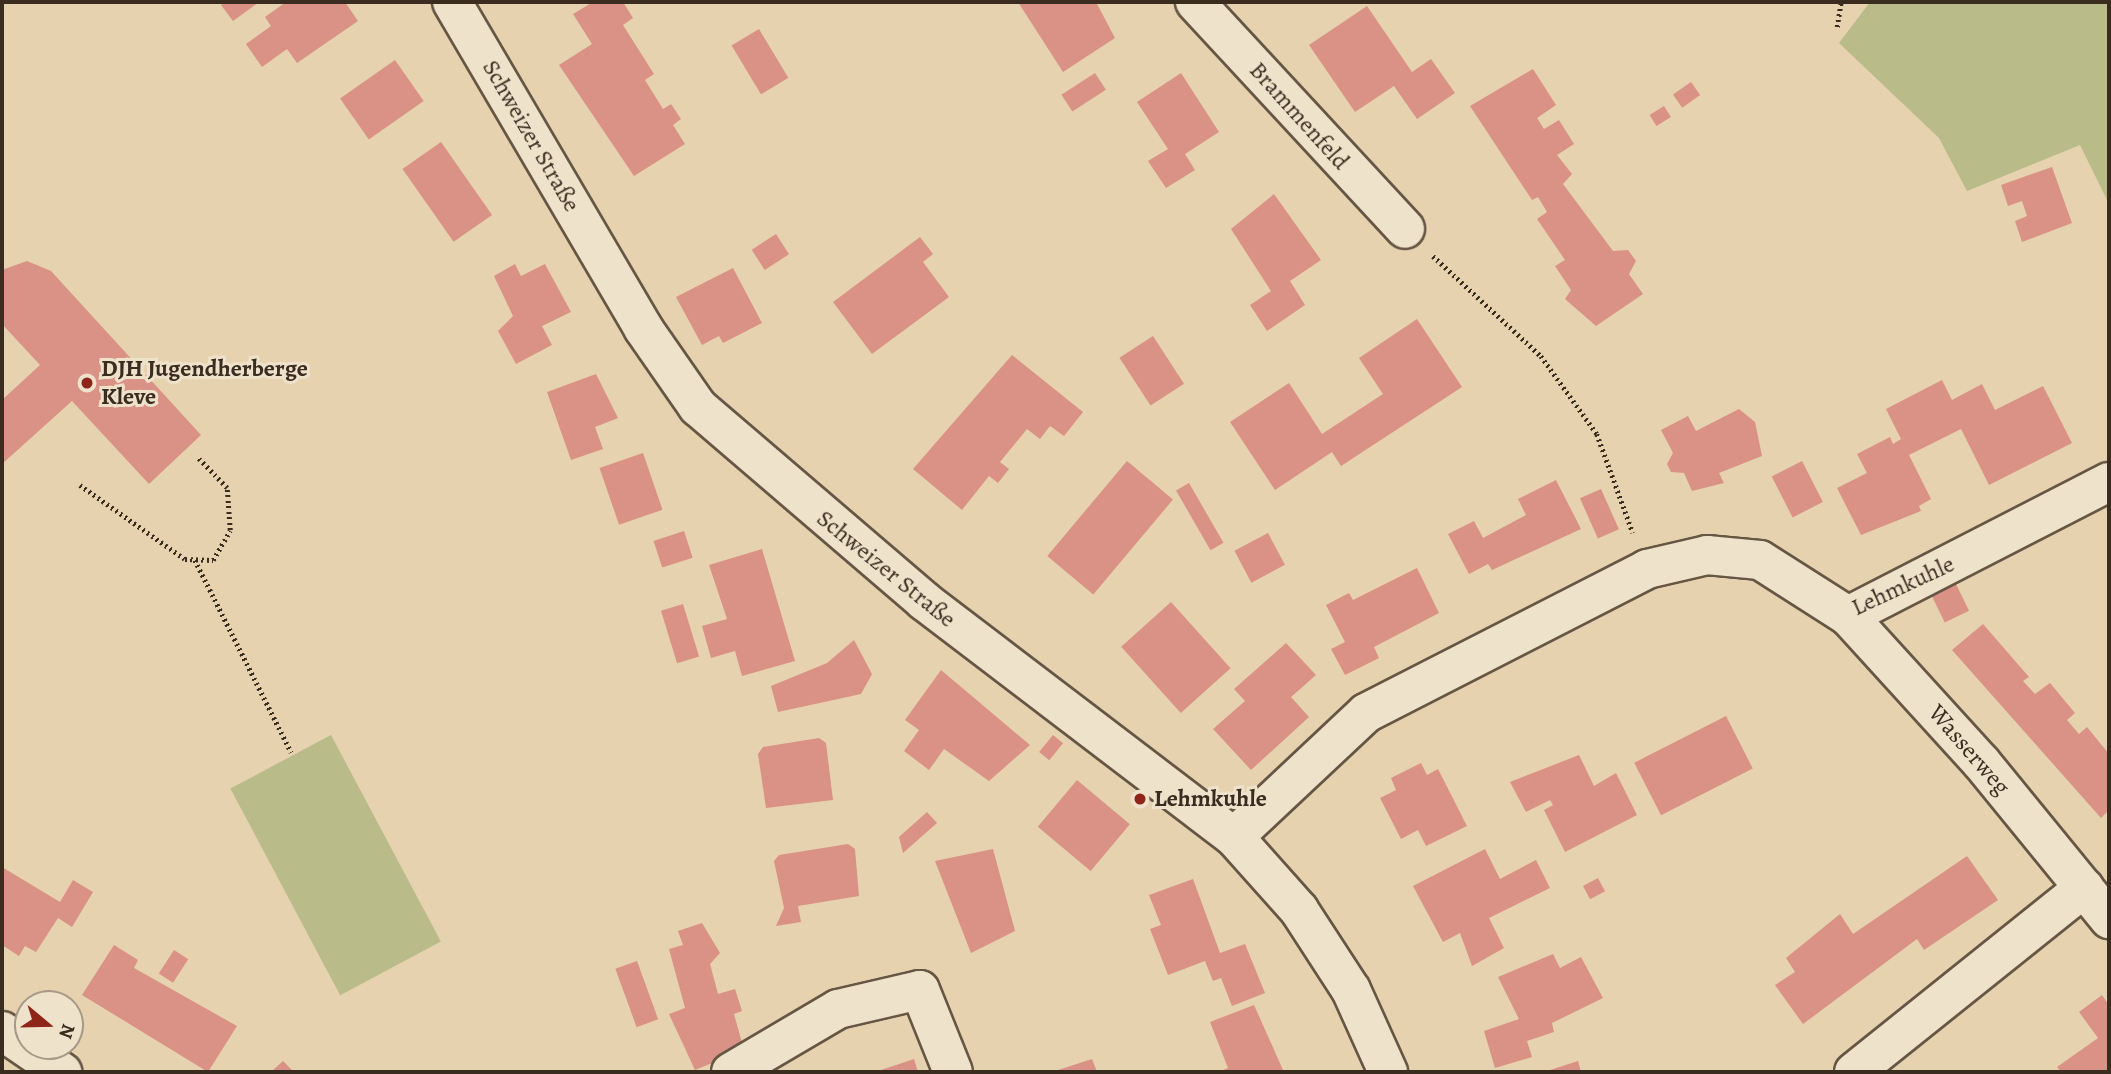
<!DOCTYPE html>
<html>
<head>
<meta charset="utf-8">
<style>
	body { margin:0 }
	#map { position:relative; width:2111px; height:1074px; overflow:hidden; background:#e6d2af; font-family:Alegreya,serif }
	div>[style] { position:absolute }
	.green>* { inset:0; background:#b9bb88; transform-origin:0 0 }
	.building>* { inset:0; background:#da9186; transform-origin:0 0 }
	.path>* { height:4.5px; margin-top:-2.25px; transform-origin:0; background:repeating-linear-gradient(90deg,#3b2c20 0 2px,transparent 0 5.5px) }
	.roads { filter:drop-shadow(2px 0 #665644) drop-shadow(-2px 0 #665644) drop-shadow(0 2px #665644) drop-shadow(0 -2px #665644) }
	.minor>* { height:38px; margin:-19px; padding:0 19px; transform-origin:19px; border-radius:19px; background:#efe2cb }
	.dots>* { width:19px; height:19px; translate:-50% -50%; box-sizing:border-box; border:4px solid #efe2cb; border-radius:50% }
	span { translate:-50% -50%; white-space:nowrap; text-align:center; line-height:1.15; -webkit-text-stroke:6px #efe2cb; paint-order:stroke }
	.street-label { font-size:24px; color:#3b2c20 }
	.poi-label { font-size:24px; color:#3b2c20; font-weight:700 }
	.left { translate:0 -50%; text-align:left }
	.frame { position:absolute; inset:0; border:4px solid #3b2c20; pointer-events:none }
	.north { position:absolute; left:14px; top:990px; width:70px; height:70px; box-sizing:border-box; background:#efe2cb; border:2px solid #a79987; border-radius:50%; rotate:109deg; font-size:19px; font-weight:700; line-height:28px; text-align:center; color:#3b2c20 }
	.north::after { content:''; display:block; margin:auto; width:24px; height:32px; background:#8f2418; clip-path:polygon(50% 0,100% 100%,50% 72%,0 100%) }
</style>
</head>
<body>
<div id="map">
	<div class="green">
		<div style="clip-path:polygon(1870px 2px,2109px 2px,2109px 204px,2080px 145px,1967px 191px,1939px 138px,1839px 43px)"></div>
		<div style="left:331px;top:735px;width:234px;height:114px;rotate:62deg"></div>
	</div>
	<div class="building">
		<div style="clip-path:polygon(225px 2px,259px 2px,233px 21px,221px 5px)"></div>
		<div style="clip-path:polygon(286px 2px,345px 2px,358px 21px,297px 63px,287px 49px,262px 67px,246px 44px,271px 26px,265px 17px)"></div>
		<div style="clip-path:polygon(593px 2px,623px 2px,633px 18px,623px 25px,654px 74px,645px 80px,663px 109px,671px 104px,681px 119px,673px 125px,685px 144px,634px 176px,559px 65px,592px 44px,573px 14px)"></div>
		<div style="clip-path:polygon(1018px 2px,1096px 2px,1115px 38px,1063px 72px)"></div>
		<div style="clip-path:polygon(1367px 6px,1412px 72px,1431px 59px,1455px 93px,1417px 119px,1394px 86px,1355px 112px,1309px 45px)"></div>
		<div style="left:759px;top:29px;width:57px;height:32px;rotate:59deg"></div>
		<div style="left:395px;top:60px;width:50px;height:67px;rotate:55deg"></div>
		<div style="clip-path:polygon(1533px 69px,1556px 105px,1537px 118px,1544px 129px,1559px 120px,1574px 144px,1557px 155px,1572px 174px,1563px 184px,1613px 251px,1628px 250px,1636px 261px,1629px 274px,1643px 294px,1596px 326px,1565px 299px,1571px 290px,1555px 266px,1565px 260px,1537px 219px,1547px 212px,1538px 197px,1532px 200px,1470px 106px)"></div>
		<div style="left:1095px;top:73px;width:20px;height:40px;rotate:57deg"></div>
		<div style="clip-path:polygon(1181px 73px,1219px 132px,1185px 154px,1195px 170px,1166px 188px,1148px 161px,1168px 149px,1137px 102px)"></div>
		<div style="left:1691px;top:82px;width:16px;height:22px;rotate:55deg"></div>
		<div style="left:1664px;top:106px;width:13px;height:17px;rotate:58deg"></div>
		<div style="left:441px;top:142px;width:89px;height:47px;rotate:55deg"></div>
		<div style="clip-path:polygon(2052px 167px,2072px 223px,2022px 242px,2015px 221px,2027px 216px,2022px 201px,2008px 206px,2001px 185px)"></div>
		<div style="clip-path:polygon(1274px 194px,1321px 260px,1290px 281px,1305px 305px,1267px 331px,1250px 305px,1271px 291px,1231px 229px)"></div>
		<div style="left:776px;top:234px;width:24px;height:29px;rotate:57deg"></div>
		<div style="clip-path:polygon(920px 237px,933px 254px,923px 262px,949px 297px,872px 354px,833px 302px)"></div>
		<div style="clip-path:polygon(27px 261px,51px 271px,201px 435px,149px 484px,72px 401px,2px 464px,2px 400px,40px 365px,2px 324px,2px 270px)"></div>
		<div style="clip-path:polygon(515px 264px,521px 276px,545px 264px,571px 312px,542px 326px,552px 345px,516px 364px,498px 331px,513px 316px,494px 276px)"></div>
		<div style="clip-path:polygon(733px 268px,762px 323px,723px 343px,719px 336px,702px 345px,676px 297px)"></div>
		<div style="clip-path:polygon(1417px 319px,1462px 387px,1341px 466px,1332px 452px,1275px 490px,1230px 422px,1289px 383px,1322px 434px,1383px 394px,1359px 358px)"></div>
		<div style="left:1153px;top:336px;width:57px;height:40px;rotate:57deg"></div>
		<div style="clip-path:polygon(1012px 355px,1083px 412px,1064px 436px,1050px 426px,1040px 439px,1027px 429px,1000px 462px,1009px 469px,998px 483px,989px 476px,962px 510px,913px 469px)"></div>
		<div style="clip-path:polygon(596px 374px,618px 418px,595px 427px,603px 449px,571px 460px,547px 392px)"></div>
		<div style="clip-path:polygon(1942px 380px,1952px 400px,1982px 384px,1995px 410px,2043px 386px,2072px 443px,1989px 485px,1961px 429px,1909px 455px,1931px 499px,1919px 506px,1921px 511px,1861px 535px,1837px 488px,1867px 473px,1857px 454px,1890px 437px,1893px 444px,1901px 439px,1886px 409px)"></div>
		<div style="clip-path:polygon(1739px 409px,1755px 422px,1762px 456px,1719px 473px,1724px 483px,1692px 491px,1684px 473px,1671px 472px,1667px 464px,1673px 453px,1661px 430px,1688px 416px,1696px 431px)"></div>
		<div style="left:643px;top:453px;width:60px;height:46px;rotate:71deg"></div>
		<div style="left:1127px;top:461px;width:60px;height:124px;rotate:40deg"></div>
		<div style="left:1802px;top:461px;width:46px;height:34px;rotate:63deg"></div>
		<div style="clip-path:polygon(1556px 480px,1581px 529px,1492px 570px,1488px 564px,1469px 574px,1448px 534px,1474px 521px,1483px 538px,1526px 515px,1518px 499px)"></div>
		<div style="left:1189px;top:483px;width:69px;height:15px;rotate:60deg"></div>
		<div style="left:1601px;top:489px;width:44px;height:23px;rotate:66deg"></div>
		<div style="left:684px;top:531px;width:28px;height:32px;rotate:72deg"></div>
		<div style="left:1268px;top:533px;width:36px;height:38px;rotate:62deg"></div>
		<div style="clip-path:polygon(762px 549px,795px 661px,742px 676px,735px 651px,711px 658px,702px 626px,727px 619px,709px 565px)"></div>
		<div style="clip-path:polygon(1417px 568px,1439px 613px,1374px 647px,1379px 658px,1345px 675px,1331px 649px,1345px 642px,1326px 605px,1349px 593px,1353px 600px)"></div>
		<div style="left:1955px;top:582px;width:32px;height:27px;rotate:64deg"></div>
		<div style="left:1171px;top:602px;width:89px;height:67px;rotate:48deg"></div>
		<div style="left:683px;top:604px;width:55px;height:23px;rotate:73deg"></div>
		<div style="clip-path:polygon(1983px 624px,2029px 677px,2023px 681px,2035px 694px,2050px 683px,2075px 713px,2067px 720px,2079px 734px,2087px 727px,2109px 754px,2109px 810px,2101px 818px,1952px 650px)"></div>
		<div style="clip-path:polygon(854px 640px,872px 674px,861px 694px,778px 712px,771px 686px,827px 663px)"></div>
		<div style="clip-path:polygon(1286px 643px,1316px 675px,1291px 697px,1309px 717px,1251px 770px,1213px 729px,1245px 701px,1234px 689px)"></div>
		<div style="clip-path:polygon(941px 670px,1030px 745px,989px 781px,944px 749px,929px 770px,904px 751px,919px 730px,905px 720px)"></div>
		<div style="left:1726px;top:716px;width:59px;height:103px;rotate:63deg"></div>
		<div style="left:1053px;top:735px;width:13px;height:22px;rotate:39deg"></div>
		<div style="clip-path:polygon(819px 738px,826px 743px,833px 800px,766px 808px,758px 754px,763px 747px)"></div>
		<div style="clip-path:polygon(1579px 755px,1594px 786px,1616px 773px,1637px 815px,1565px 852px,1544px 810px,1553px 805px,1550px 800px,1526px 812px,1510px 782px)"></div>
		<div style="clip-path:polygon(1421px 763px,1427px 775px,1438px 769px,1467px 826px,1426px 846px,1418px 830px,1401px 839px,1380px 798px,1396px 790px,1391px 778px)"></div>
		<div style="left:1077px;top:780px;width:69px;height:61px;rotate:40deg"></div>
		<div style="clip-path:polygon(927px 812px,937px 823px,903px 853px,899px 837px)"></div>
		<div style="clip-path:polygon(848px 844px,855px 849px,859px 896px,798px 906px,801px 922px,776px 926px,784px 908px,774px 861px,779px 855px)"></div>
		<div style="clip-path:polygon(993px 849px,1015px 931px,971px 953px,935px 861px)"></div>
		<div style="clip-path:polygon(1485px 849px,1500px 879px,1536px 860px,1550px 888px,1489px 918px,1504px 948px,1472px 966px,1460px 933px,1443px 942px,1413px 886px)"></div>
		<div style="clip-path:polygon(1967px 856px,1998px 900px,1924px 950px,1917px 939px,1803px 1024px,1775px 985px,1795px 972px,1786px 958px,1840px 914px,1853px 934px)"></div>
		<div style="clip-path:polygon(2px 867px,60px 902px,73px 880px,93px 892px,72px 927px,58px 918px,36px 952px,25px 946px,19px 956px,2px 945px)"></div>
		<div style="left:1598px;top:878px;width:15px;height:17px;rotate:62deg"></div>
		<div style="clip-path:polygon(1193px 879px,1220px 953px,1245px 944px,1265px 993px,1232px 1006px,1221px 978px,1213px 981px,1205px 961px,1168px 975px,1150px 929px,1161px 925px,1149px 895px)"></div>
		<div style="clip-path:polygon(702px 923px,720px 953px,710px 964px,718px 994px,735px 989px,742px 1011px,734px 1014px,744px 1050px,695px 1070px,669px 1014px,685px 1008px,669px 949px,683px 945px,678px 931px)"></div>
		<div style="clip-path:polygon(114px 945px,138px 960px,134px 968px,237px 1026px,208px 1072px,82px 995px)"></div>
		<div style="left:174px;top:950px;width:17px;height:28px;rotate:33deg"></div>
		<div style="clip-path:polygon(1553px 954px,1560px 968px,1581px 957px,1603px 998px,1552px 1023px,1554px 1032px,1527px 1041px,1532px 1057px,1495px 1068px,1484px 1031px,1519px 1019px,1498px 977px)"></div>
		<div style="left:637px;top:961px;width:62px;height:23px;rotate:70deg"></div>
		<div style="clip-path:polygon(2102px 995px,2109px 1005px,2109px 1072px,2061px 1072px,2057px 1067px,2098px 1038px,2079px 1012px)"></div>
		<div style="clip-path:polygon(1254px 1005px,1283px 1070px,1218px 1072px,1228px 1068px,1210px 1022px)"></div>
		<div style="clip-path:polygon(914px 1059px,918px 1072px,875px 1072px)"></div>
		<div style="clip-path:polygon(1092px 1059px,1097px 1072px,1052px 1072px)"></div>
		<div style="clip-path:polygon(283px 1061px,294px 1072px,271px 1072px)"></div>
		<div style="clip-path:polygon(1578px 1061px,1581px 1072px,1544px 1072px)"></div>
	</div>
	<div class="path">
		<div style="left:1837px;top:27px;width:25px;rotate:-81deg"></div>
		<div style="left:1433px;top:256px;width:147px;rotate:42.8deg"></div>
		<div style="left:1541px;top:356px;width:96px;rotate:54.3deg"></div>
		<div style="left:1597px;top:434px;width:105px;rotate:70deg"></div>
		<div style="left:80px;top:485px;width:128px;rotate:35.2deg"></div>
		<div style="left:185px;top:559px;width:28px;rotate:2deg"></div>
		<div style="left:213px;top:560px;width:34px;rotate:-60deg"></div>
		<div style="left:230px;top:530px;width:42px;rotate:-94.1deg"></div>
		<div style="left:227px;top:488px;width:42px;rotate:-134deg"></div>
		<div style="left:195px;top:560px;width:215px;rotate:63.4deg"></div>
	</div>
	<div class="roads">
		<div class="minor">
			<div style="left:452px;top:2px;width:378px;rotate:59.6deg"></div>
			<div style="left:643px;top:328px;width:96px;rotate:55.2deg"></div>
			<div style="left:698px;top:407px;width:298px;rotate:40.6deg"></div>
			<div style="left:924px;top:601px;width:390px;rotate:37.3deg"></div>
			<div style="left:1234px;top:837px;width:98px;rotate:48.3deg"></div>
			<div style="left:1299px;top:910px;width:95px;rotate:57deg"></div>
			<div style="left:1351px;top:990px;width:90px;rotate:65.7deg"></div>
			<div style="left:1195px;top:2px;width:309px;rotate:47.2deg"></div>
			<div style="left:1848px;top:616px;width:197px;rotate:47.7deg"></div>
			<div style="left:1981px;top:762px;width:203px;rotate:50.8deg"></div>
			<div style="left:1234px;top:837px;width:181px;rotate:-43.2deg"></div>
			<div style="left:1366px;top:713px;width:316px;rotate:-27.1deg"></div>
			<div style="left:1647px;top:569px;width:62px;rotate:-13.1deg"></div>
			<div style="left:1707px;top:555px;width:53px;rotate:5.4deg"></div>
			<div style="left:1760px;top:560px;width:104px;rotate:32.5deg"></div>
			<div style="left:1848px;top:616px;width:293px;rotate:-27.2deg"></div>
			<div style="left:2px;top:1031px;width:73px;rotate:34.3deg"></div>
			<div style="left:731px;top:1072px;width:124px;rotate:-30.5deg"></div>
			<div style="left:838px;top:1009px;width:84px;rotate:-13deg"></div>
			<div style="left:920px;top:990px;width:88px;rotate:68.1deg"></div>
			<div style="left:1854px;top:1072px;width:295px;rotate:-38.7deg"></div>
		</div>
	</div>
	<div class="dots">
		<div style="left:87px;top:383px;background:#8f2418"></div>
		<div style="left:1140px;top:799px;background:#8f2418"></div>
	</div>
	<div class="street-label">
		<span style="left:1299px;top:116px;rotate:48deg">Brammenfeld</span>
		<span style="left:531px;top:136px;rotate:60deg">Schweizer Straße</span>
		<span style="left:886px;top:569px;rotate:39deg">Schweizer Straße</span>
		<span style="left:1903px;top:586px;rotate:-25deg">Lehmkuhle</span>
		<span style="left:1969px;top:750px;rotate:49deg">Wasserweg</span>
	</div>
	<div class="poi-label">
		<span class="left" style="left:101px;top:383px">DJH Jugendherberge<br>Kleve</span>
		<span class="left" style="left:1154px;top:799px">Lehmkuhle</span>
	</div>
	<div class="frame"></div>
	<div class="north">N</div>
</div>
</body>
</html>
